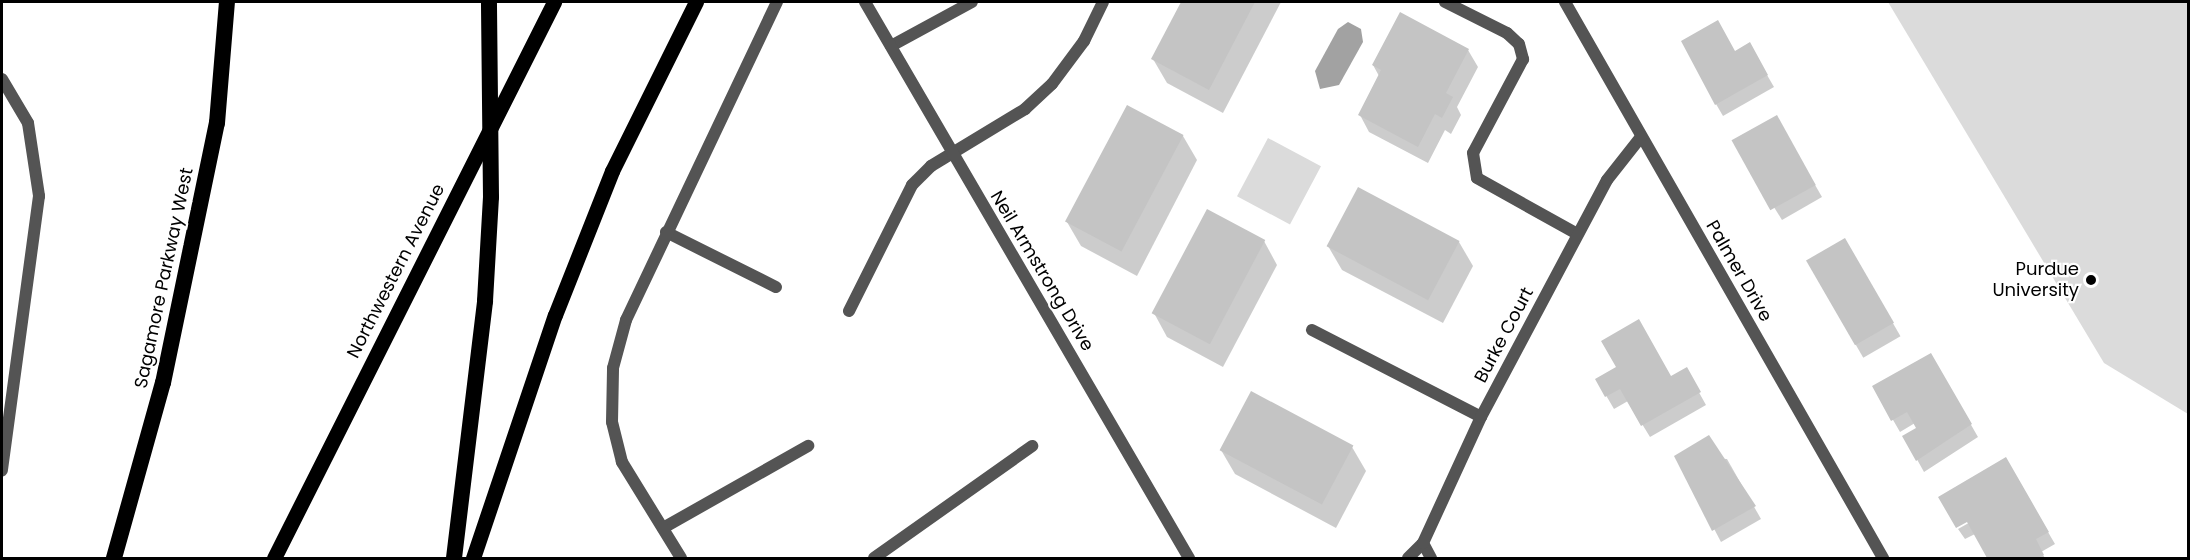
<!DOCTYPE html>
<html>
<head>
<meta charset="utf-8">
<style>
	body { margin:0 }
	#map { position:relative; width:2190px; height:560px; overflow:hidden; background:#fff; font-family:Poppins,sans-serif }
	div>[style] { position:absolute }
	.green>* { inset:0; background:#dbdbdb; transform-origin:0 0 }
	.water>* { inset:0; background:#a2a2a2 }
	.shadow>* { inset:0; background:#0003; transform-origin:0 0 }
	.building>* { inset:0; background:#c4c4c4; transform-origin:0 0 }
	.service>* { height:12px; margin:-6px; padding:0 6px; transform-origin:6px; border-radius:6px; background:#545454 }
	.minor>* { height:12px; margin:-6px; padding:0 6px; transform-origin:6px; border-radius:6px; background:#545454 }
	.primary>* { height:15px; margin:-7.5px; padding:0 7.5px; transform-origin:7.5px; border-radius:7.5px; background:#000 }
	.trunk>* { height:16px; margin:-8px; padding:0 8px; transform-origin:8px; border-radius:8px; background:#000 }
	.dots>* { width:16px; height:16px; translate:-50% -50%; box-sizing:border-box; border:3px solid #fff; border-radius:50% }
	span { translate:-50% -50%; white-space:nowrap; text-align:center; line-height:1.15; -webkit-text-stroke:4.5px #fff; paint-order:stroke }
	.poi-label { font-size:18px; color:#000 }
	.right { translate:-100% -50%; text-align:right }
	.street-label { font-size:18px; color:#000 }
	.frame { position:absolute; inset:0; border:3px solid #000; pointer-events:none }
</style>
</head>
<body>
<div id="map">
	<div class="green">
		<div style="clip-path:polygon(1888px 2px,2188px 2px,2188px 414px,2104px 363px)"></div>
		<div style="left:1268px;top:138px;width:60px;height:66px;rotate:28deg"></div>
	</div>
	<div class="water">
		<div style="clip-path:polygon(1348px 22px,1361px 29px,1363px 42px,1339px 85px,1320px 89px,1315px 71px,1338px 29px)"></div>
	</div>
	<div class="shadow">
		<div style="clip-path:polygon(1183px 2px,1281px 2px,1223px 113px,1167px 83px,1153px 59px)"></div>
		<div style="clip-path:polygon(1749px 44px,1774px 87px,1723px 116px,1716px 104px,1735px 53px)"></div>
		<div style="clip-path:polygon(1468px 50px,1478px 67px,1457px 107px,1461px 115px,1451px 134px,1445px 130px,1428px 163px,1369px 132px,1360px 115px,1379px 76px,1373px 65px)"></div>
		<div style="clip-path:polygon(1127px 107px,1183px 136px,1197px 160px,1137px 276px,1081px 246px,1067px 222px)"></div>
		<div style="clip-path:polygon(1776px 117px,1822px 197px,1782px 220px,1740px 153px)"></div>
		<div style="left:1845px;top:240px;width:111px;height:43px;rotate:60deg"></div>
		<div style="clip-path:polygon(1264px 241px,1277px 265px,1223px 367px,1167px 337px,1154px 313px)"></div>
		<div style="clip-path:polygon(1459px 242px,1473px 266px,1443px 323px,1342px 270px,1328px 246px)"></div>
		<div style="clip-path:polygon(1931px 355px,1978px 437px,1924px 472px,1904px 436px,1918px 429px,1915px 423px,1900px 432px,1874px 387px)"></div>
		<div style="clip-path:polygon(1686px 369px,1706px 405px,1650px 437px,1628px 401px,1614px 409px,1597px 380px,1671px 378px)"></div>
		<div style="clip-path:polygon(1352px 447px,1366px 471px,1336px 528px,1235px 474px,1221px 450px)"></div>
		<div style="clip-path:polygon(1676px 456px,1727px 459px,1761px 519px,1721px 542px)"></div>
		<div style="clip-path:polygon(2006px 460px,2055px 544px,2041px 552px,2045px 558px,1992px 558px,1975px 534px,1965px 539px,1958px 529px,1974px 520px)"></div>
	</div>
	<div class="building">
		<div style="clip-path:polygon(1181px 2px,1255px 2px,1209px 90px,1151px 59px)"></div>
		<div style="clip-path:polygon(1400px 12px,1469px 49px,1446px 93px,1453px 97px,1442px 118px,1435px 114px,1418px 147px,1358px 115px,1381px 70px,1372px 65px)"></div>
		<div style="clip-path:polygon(1718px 20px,1735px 51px,1750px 42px,1768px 75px,1715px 105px,1681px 41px)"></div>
		<div style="left:1127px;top:105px;width:64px;height:132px;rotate:28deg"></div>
		<div style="left:1777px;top:115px;width:80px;height:52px;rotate:61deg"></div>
		<div style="left:1358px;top:187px;width:115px;height:67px;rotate:28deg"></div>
		<div style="left:1207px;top:209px;width:66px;height:118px;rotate:28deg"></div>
		<div style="left:1845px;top:238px;width:98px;height:45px;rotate:60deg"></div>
		<div style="clip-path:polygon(1639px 319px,1671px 376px,1687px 367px,1701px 392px,1641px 426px,1620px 389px,1605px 397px,1595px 379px,1616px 367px,1601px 341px)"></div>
		<div style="clip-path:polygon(1931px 353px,1972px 424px,1916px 461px,1902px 436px,1916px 428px,1907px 412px,1891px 421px,1872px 386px)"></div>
		<div style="left:1251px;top:391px;width:116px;height:67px;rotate:28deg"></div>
		<div style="clip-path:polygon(1709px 435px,1756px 506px,1712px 531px,1674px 456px)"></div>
		<div style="clip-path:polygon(2006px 457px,2049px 532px,2036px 539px,2044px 555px,2038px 558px,1987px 558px,1967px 522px,1956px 528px,1938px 497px)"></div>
	</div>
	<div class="service">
		<div style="left:1445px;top:2px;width:69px;rotate:26.6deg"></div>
		<div style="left:1507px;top:33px;width:16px;rotate:43deg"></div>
		<div style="left:1519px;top:44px;width:16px;rotate:75deg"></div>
		<div style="left:1523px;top:59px;width:106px;rotate:118deg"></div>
		<div style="left:1473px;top:153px;width:25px;rotate:81deg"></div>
		<div style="left:1477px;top:178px;width:115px;rotate:29.2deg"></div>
		<div style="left:891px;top:46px;width:92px;rotate:-28.5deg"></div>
		<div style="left:2px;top:79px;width:51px;rotate:59.4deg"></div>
		<div style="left:28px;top:123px;width:74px;rotate:81.4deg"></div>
		<div style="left:39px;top:196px;width:277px;rotate:97.7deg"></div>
		<div style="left:666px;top:232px;width:123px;rotate:26.6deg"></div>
		<div style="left:849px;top:311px;width:141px;rotate:-63.4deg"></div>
		<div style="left:912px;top:185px;width:27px;rotate:-45deg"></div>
		<div style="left:931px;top:166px;width:110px;rotate:-31.2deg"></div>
		<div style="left:1025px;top:109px;width:37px;rotate:-43deg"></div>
		<div style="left:1052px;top:84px;width:54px;rotate:-53.3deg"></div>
		<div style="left:1084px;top:41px;width:43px;rotate:-64deg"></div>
		<div style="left:1312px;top:330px;width:190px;rotate:27.2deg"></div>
		<div style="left:663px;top:528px;width:167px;rotate:-29.5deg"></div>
		<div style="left:874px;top:558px;width:194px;rotate:-35.3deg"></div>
	</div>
	<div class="minor">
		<div style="left:865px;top:2px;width:644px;rotate:59.77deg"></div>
		<div style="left:1565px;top:2px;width:641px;rotate:60.23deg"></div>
		<div style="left:681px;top:558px;width:113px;rotate:-121.6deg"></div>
		<div style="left:622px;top:462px;width:41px;rotate:-104deg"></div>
		<div style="left:612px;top:422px;width:54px;rotate:-88.9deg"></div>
		<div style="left:613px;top:368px;width:50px;rotate:-74.8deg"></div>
		<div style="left:626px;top:320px;width:352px;rotate:-64.6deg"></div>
		<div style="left:1408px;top:558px;width:21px;rotate:-45deg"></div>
		<div style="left:1431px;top:558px;width:17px;rotate:-118deg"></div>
		<div style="left:1423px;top:543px;width:139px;rotate:-65.3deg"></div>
		<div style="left:1481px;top:417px;width:268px;rotate:-62deg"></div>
		<div style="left:1607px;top:180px;width:55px;rotate:-51.7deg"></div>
	</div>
	<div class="primary">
		<div style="left:274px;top:558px;width:623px;rotate:-63.27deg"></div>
		<div style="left:473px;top:558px;width:256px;rotate:-71.4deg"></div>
		<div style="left:555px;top:315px;width:155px;rotate:-68.4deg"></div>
		<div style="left:612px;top:171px;width:189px;rotate:-63.6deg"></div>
	</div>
	<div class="trunk">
		<div style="left:114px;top:558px;width:182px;rotate:-74.4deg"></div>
		<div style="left:163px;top:383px;width:266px;rotate:-78.3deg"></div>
		<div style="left:217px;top:123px;width:121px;rotate:-85.3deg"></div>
		<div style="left:454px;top:558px;width:259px;rotate:-83.1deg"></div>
		<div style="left:485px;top:301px;width:104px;rotate:-86.7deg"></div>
		<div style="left:491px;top:197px;width:195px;rotate:-90.6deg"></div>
	</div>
	<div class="dots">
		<div style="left:2091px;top:280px;background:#000"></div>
	</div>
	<div class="poi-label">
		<span class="right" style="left:2079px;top:280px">Purdue<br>University</span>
	</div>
	<div class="street-label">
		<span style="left:396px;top:271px;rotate:-63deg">Northwestern Avenue</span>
		<span style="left:1042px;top:271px;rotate:59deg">Neil Armstrong Drive</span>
		<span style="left:1739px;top:271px;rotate:60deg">Palmer Drive</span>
		<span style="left:164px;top:278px;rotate:-78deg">Sagamore Parkway West</span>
		<span style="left:1504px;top:335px;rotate:-62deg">Burke Court</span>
	</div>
	<div class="frame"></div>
</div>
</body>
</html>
